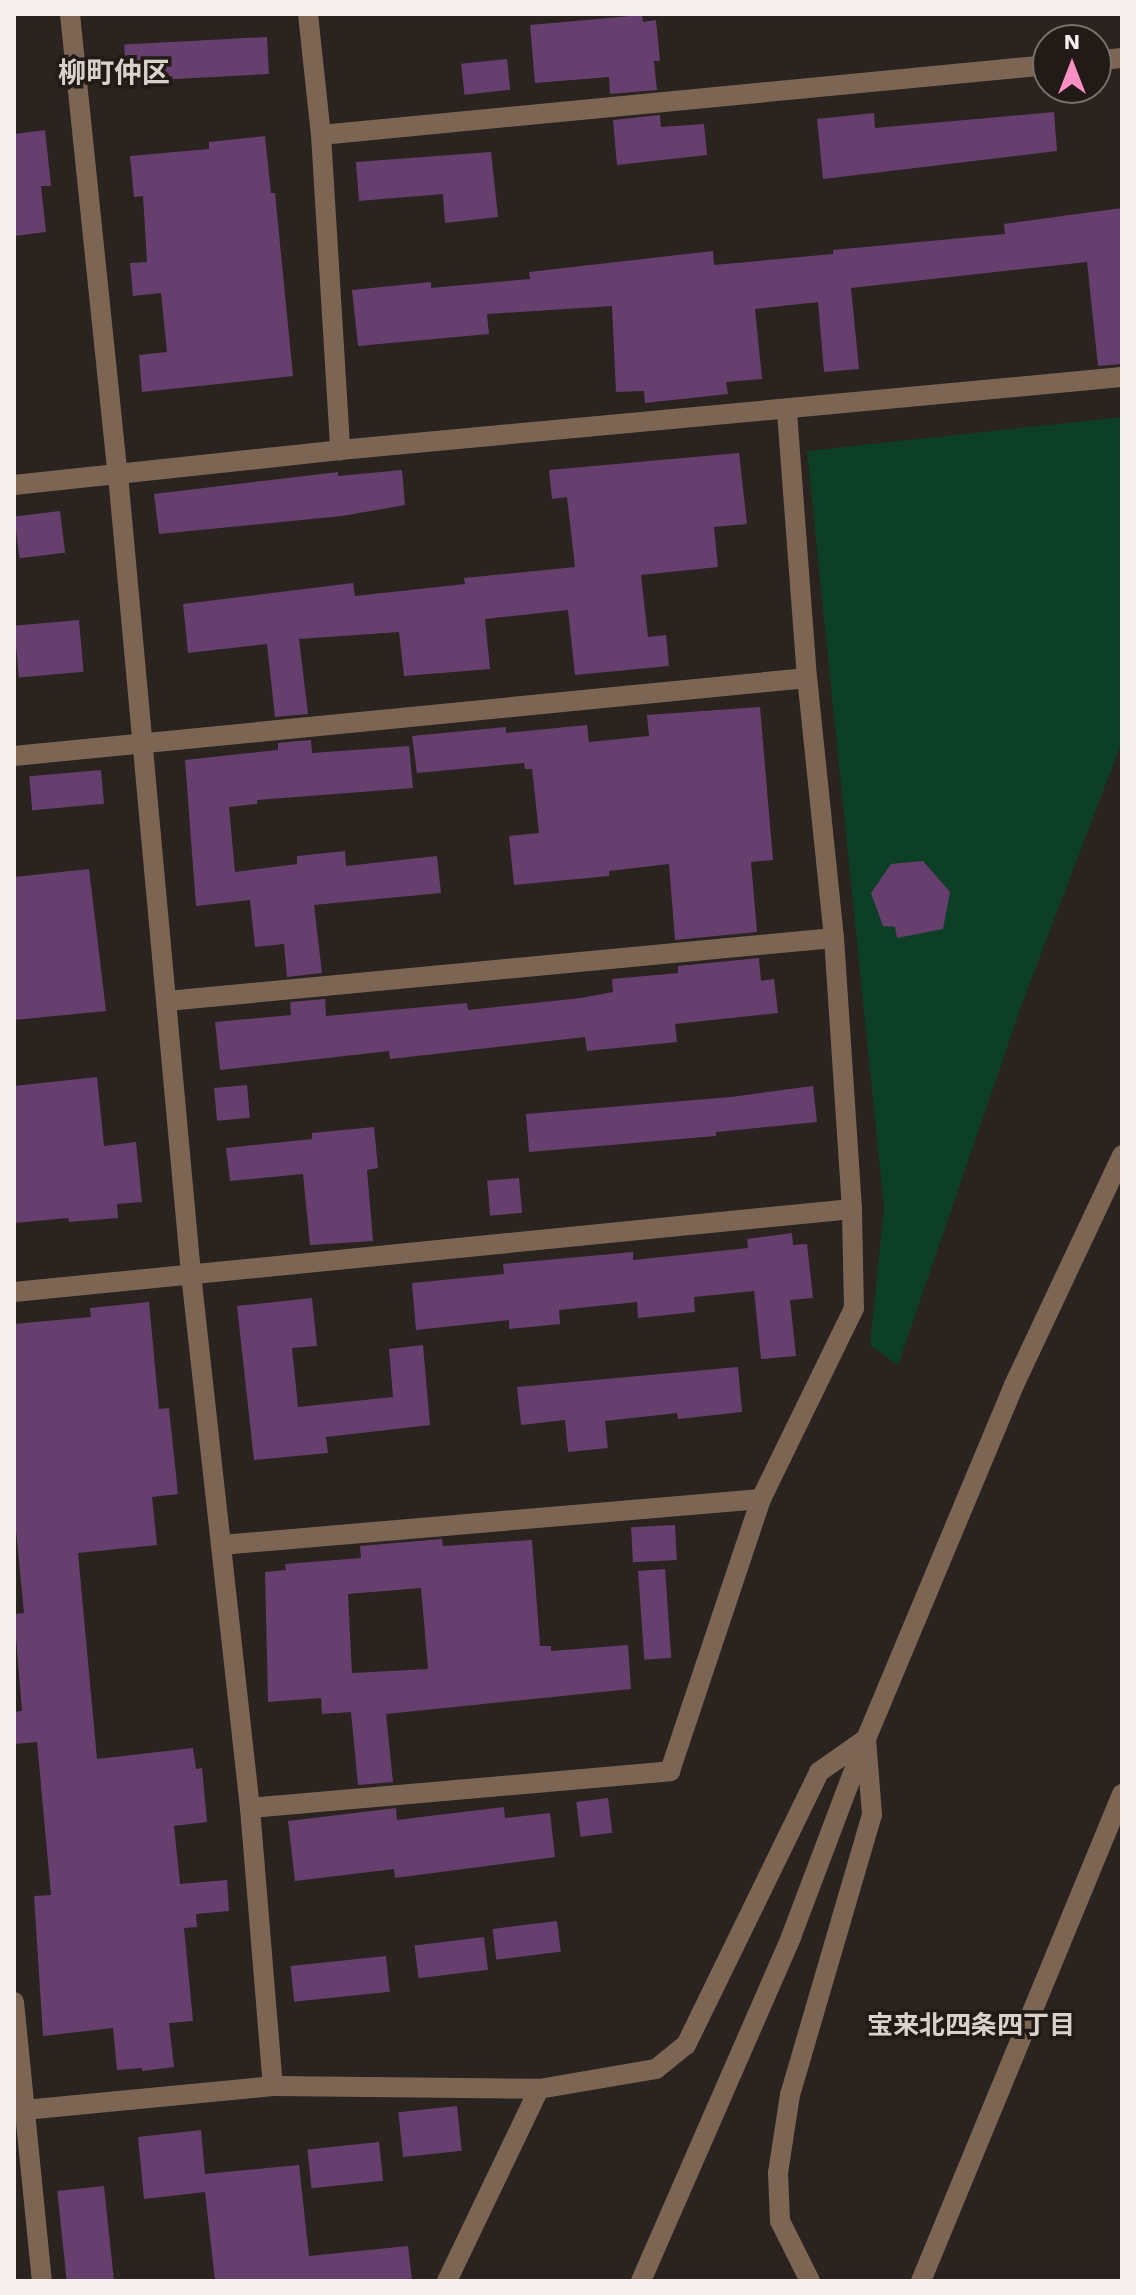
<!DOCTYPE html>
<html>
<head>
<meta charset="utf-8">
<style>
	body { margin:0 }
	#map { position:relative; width:1136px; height:2295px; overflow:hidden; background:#2a231f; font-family:"Work Sans","Noto Sans JP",sans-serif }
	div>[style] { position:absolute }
	.green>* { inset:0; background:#0d3e26 }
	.building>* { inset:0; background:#663f6f; transform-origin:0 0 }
	.service>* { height:20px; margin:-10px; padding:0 10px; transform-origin:10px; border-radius:10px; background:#7d6554 }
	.minor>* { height:20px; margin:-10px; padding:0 10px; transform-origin:10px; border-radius:10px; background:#7d6554 }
	.tertiary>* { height:20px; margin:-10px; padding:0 10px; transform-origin:10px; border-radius:10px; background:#7d6554 }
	span { translate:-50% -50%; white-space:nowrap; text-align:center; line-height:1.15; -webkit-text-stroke:7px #211a16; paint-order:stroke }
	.neighbourhood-label { font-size:26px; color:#dad1cb; font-weight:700 }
	.quarter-label { font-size:28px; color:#dad1cb; font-weight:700 }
	.frame { position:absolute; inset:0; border:16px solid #f5f0ed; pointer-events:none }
	.north { position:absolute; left:1032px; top:24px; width:80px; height:80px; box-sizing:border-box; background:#211a16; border:2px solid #76706c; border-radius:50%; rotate:0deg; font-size:22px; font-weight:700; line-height:32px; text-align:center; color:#f5f0ed }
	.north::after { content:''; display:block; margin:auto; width:28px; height:36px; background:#fb8fc4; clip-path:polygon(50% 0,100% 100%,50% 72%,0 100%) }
</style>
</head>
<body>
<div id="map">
	<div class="green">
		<div style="clip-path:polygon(1122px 417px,1122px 742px,1023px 1001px,898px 1365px,870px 1345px,884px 1208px,807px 451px)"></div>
	</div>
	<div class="building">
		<div style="clip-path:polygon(642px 15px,643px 22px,656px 20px,660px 61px,654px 61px,657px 90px,610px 94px,609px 77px,535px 83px,530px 25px)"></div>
		<div style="left:267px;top:37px;width:37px;height:143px;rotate:87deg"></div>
		<div style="left:507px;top:59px;width:31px;height:46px;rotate:84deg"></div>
		<div style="clip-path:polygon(1054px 112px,1057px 151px,823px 179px,817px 119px,874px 113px,875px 128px)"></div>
		<div style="clip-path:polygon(660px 115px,661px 127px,704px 124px,707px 155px,617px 165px,613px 120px)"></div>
		<div style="clip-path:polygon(45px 130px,51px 186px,41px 186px,46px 232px,14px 236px,14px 134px)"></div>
		<div style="clip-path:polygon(265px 136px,271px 193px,275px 193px,293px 376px,142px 392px,139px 355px,167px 352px,161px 293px,133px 296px,130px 263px,147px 262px,143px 196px,134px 197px,130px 156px,209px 149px,209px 142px)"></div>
		<div style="clip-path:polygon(491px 152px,498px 217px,445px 223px,443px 194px,359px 201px,356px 162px)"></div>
		<div style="clip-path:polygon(1122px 208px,1122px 364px,1098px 366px,1087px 262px,851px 288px,859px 369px,824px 372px,818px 302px,755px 309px,762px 379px,726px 382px,728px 394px,645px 403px,644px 391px,616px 392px,612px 306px,487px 314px,489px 334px,358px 346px,352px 290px,431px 282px,431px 288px,530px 279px,529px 272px,713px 251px,714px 265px,833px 254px,833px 250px,1005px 234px,1004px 224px)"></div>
		<div style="clip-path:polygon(739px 453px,747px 524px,714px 527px,718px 567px,641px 575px,648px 637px,666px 635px,669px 666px,575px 675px,568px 610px,485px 619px,490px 669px,404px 676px,399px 632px,299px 639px,308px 714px,275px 717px,267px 644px,188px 653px,183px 604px,353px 583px,355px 596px,465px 584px,464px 578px,575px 567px,567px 497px,552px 499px,549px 470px)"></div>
		<div style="clip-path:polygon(402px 470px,405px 505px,342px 516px,159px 534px,154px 494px,338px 472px,338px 476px)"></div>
		<div style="left:60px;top:511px;width:42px;height:46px;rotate:83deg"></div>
		<div style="left:79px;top:620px;width:52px;height:65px;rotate:85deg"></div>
		<div style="clip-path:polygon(760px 707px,773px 860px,751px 862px,757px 932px,675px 940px,669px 864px,609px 871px,609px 876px,514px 885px,509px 836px,539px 833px,532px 769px,525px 769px,524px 763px,417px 773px,412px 736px,506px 727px,506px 733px,587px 725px,589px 742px,649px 736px,647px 715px)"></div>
		<div style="clip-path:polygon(311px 740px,312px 753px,409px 746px,413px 788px,257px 800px,257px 804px,229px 807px,235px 872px,297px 864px,297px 856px,345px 851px,346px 866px,437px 856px,441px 893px,314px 905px,322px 973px,287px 977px,284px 944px,255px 947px,250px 900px,196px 906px,185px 760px,278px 750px,278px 743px)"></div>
		<div style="left:101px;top:770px;width:34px;height:72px;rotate:85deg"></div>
		<div style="clip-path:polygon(923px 861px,950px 892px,943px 929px,897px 938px,895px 927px,883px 926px,871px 893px,891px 864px)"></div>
		<div style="clip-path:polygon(89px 869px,106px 1011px,14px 1020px,14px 877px)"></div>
		<div style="clip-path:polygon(759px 958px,761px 981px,774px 979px,778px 1013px,675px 1024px,677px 1042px,587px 1051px,585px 1037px,390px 1059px,389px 1051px,220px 1070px,215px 1022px,291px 1015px,290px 1002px,325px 999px,326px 1016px,467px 1003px,468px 1010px,581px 998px,613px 992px,612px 979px,678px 973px,678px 966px)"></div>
		<div style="clip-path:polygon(97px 1077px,104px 1146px,136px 1142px,142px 1202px,117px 1204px,118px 1218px,69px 1222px,68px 1218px,14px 1223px,14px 1086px)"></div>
		<div style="left:247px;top:1085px;width:33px;height:33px;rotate:85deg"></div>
		<div style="clip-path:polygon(813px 1086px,817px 1122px,716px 1132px,716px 1136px,529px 1152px,526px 1114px,731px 1097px)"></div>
		<div style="clip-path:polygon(374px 1127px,378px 1168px,367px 1170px,373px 1241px,310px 1245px,303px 1174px,230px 1181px,226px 1148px,312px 1139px,312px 1133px)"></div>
		<div style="left:519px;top:1178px;width:35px;height:32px;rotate:85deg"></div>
		<div style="clip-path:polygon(792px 1233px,793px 1245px,807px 1244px,813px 1298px,790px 1300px,796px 1356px,761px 1359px,754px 1291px,694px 1297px,695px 1312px,638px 1318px,637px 1302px,559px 1310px,560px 1324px,509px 1329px,509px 1320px,416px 1330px,412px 1283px,504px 1274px,503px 1264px,633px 1252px,633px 1260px,748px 1248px,747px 1239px)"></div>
		<div style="clip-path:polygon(312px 1298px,317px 1346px,292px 1348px,298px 1407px,393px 1397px,389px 1349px,423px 1345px,430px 1425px,326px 1437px,328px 1453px,254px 1460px,237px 1306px)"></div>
		<div style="clip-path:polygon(149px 1302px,159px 1409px,169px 1408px,178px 1494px,152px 1497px,157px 1545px,78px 1553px,97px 1759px,193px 1748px,196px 1769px,202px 1768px,207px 1822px,174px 1826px,180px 1884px,227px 1880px,229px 1911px,196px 1914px,197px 1927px,184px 1928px,193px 2021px,169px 2023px,174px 2067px,142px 2071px,142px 2068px,117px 2070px,113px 2028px,43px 2036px,34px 1896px,51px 1895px,37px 1742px,14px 1744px,14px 1712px,22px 1711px,14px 1614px,24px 1613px,14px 1509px,14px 1324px,91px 1317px,90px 1308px)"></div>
		<div style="clip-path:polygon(738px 1367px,742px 1412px,678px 1419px,677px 1413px,605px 1421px,608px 1448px,568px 1452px,565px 1420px,521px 1425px,517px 1387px)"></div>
		<div style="left:675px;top:1525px;width:35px;height:44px;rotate:87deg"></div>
		<div style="clip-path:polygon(evenodd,442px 1539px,443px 1546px,532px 1540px,540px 1646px,551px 1646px,551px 1651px,628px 1645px,631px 1689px,386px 1714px,393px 1782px,358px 1785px,351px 1712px,322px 1714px,321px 1698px,268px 1702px,265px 1572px,286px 1570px,285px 1564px,361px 1558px,360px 1546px,442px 1539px,421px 1588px,428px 1669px,352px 1673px,348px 1594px,421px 1588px)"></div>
		<div style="left:665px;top:1569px;width:89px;height:27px;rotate:86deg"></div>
		<div style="left:608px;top:1798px;width:35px;height:32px;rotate:83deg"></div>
		<div style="clip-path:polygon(504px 1807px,505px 1818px,550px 1813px,555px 1857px,395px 1878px,394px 1869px,295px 1881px,288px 1821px,396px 1808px,397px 1820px)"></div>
		<div style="left:557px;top:1921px;width:31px;height:65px;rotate:83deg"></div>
		<div style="left:484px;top:1937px;width:33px;height:70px;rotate:83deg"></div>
		<div style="left:386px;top:1956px;width:36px;height:96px;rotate:84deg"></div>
		<div style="left:457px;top:2106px;width:45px;height:59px;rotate:84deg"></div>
		<div style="clip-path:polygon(201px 2130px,205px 2174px,299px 2165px,309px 2256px,408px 2246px,412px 2281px,215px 2281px,205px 2192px,144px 2199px,138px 2137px)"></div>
		<div style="left:379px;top:2142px;width:39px;height:72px;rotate:84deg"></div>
		<div style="left:104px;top:2186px;width:96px;height:47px;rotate:84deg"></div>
	</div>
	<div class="service">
		<div style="left:810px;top:2281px;width:67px;rotate:-116.6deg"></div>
		<div style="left:780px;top:2221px;width:48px;rotate:-92.4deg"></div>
		<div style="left:778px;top:2173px;width:79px;rotate:-81.3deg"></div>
		<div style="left:790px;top:2095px;width:292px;rotate:-73.7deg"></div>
		<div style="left:872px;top:1815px;width:76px;rotate:-94.5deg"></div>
		<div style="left:921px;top:2281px;width:527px;rotate:-67.57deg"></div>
	</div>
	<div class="minor">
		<div style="left:70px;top:14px;width:463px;rotate:84.1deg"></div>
		<div style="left:118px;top:475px;width:802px;rotate:84.78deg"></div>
		<div style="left:191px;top:1274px;width:537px;rotate:83.7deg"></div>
		<div style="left:250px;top:1808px;width:279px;rotate:85.3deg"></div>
		<div style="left:273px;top:2086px;width:266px;rotate:0.6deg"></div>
		<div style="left:539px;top:2089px;width:119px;rotate:-9.7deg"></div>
		<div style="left:656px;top:2069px;width:38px;rotate:-39deg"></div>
		<div style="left:686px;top:2045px;width:304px;rotate:-64deg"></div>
		<div style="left:819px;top:1772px;width:57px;rotate:-35.1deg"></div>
		<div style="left:308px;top:14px;width:122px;rotate:83.9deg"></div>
		<div style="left:321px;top:135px;width:316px;rotate:86.5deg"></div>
		<div style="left:1096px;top:61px;width:26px;rotate:-7deg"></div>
		<div style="left:321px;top:135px;width:730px;rotate:-5.5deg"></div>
		<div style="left:14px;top:485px;width:328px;rotate:-6.1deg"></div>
		<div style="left:340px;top:450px;width:785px;rotate:-5.33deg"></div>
		<div style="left:14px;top:756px;width:797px;rotate:-5.62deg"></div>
		<div style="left:167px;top:1001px;width:670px;rotate:-5.4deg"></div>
		<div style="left:14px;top:1292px;width:842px;rotate:-5.66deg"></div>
		<div style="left:221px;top:1545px;width:542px;rotate:-4.87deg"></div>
		<div style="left:250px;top:1808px;width:422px;rotate:-5deg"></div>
		<div style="left:670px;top:1771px;width:287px;rotate:-71.5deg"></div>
		<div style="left:761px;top:1499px;width:212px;rotate:-64deg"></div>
		<div style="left:854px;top:1308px;width:99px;rotate:-91.2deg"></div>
		<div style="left:852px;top:1209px;width:272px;rotate:-93.8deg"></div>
		<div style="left:834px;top:938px;width:261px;rotate:-95.9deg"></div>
		<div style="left:807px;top:678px;width:269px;rotate:-94.3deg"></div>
		<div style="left:14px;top:2002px;width:280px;rotate:84.3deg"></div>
		<div style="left:447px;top:2281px;width:213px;rotate:-64.4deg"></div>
		<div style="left:641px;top:2281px;width:375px;rotate:-66.4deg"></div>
		<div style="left:791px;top:1937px;width:212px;rotate:-69.3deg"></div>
		<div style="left:866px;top:1739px;width:384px;rotate:-67.3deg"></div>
		<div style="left:1014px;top:1385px;width:254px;rotate:-64.8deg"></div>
	</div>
	<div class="tertiary">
		<div style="left:14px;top:2111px;width:260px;rotate:-5.5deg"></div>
	</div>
	<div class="neighbourhood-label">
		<span style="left:971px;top:2026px">宝来北四条四丁目</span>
	</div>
	<div class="quarter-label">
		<span style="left:114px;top:73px">柳町仲区</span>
	</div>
	<div class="frame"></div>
	<div class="north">N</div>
</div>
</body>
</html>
